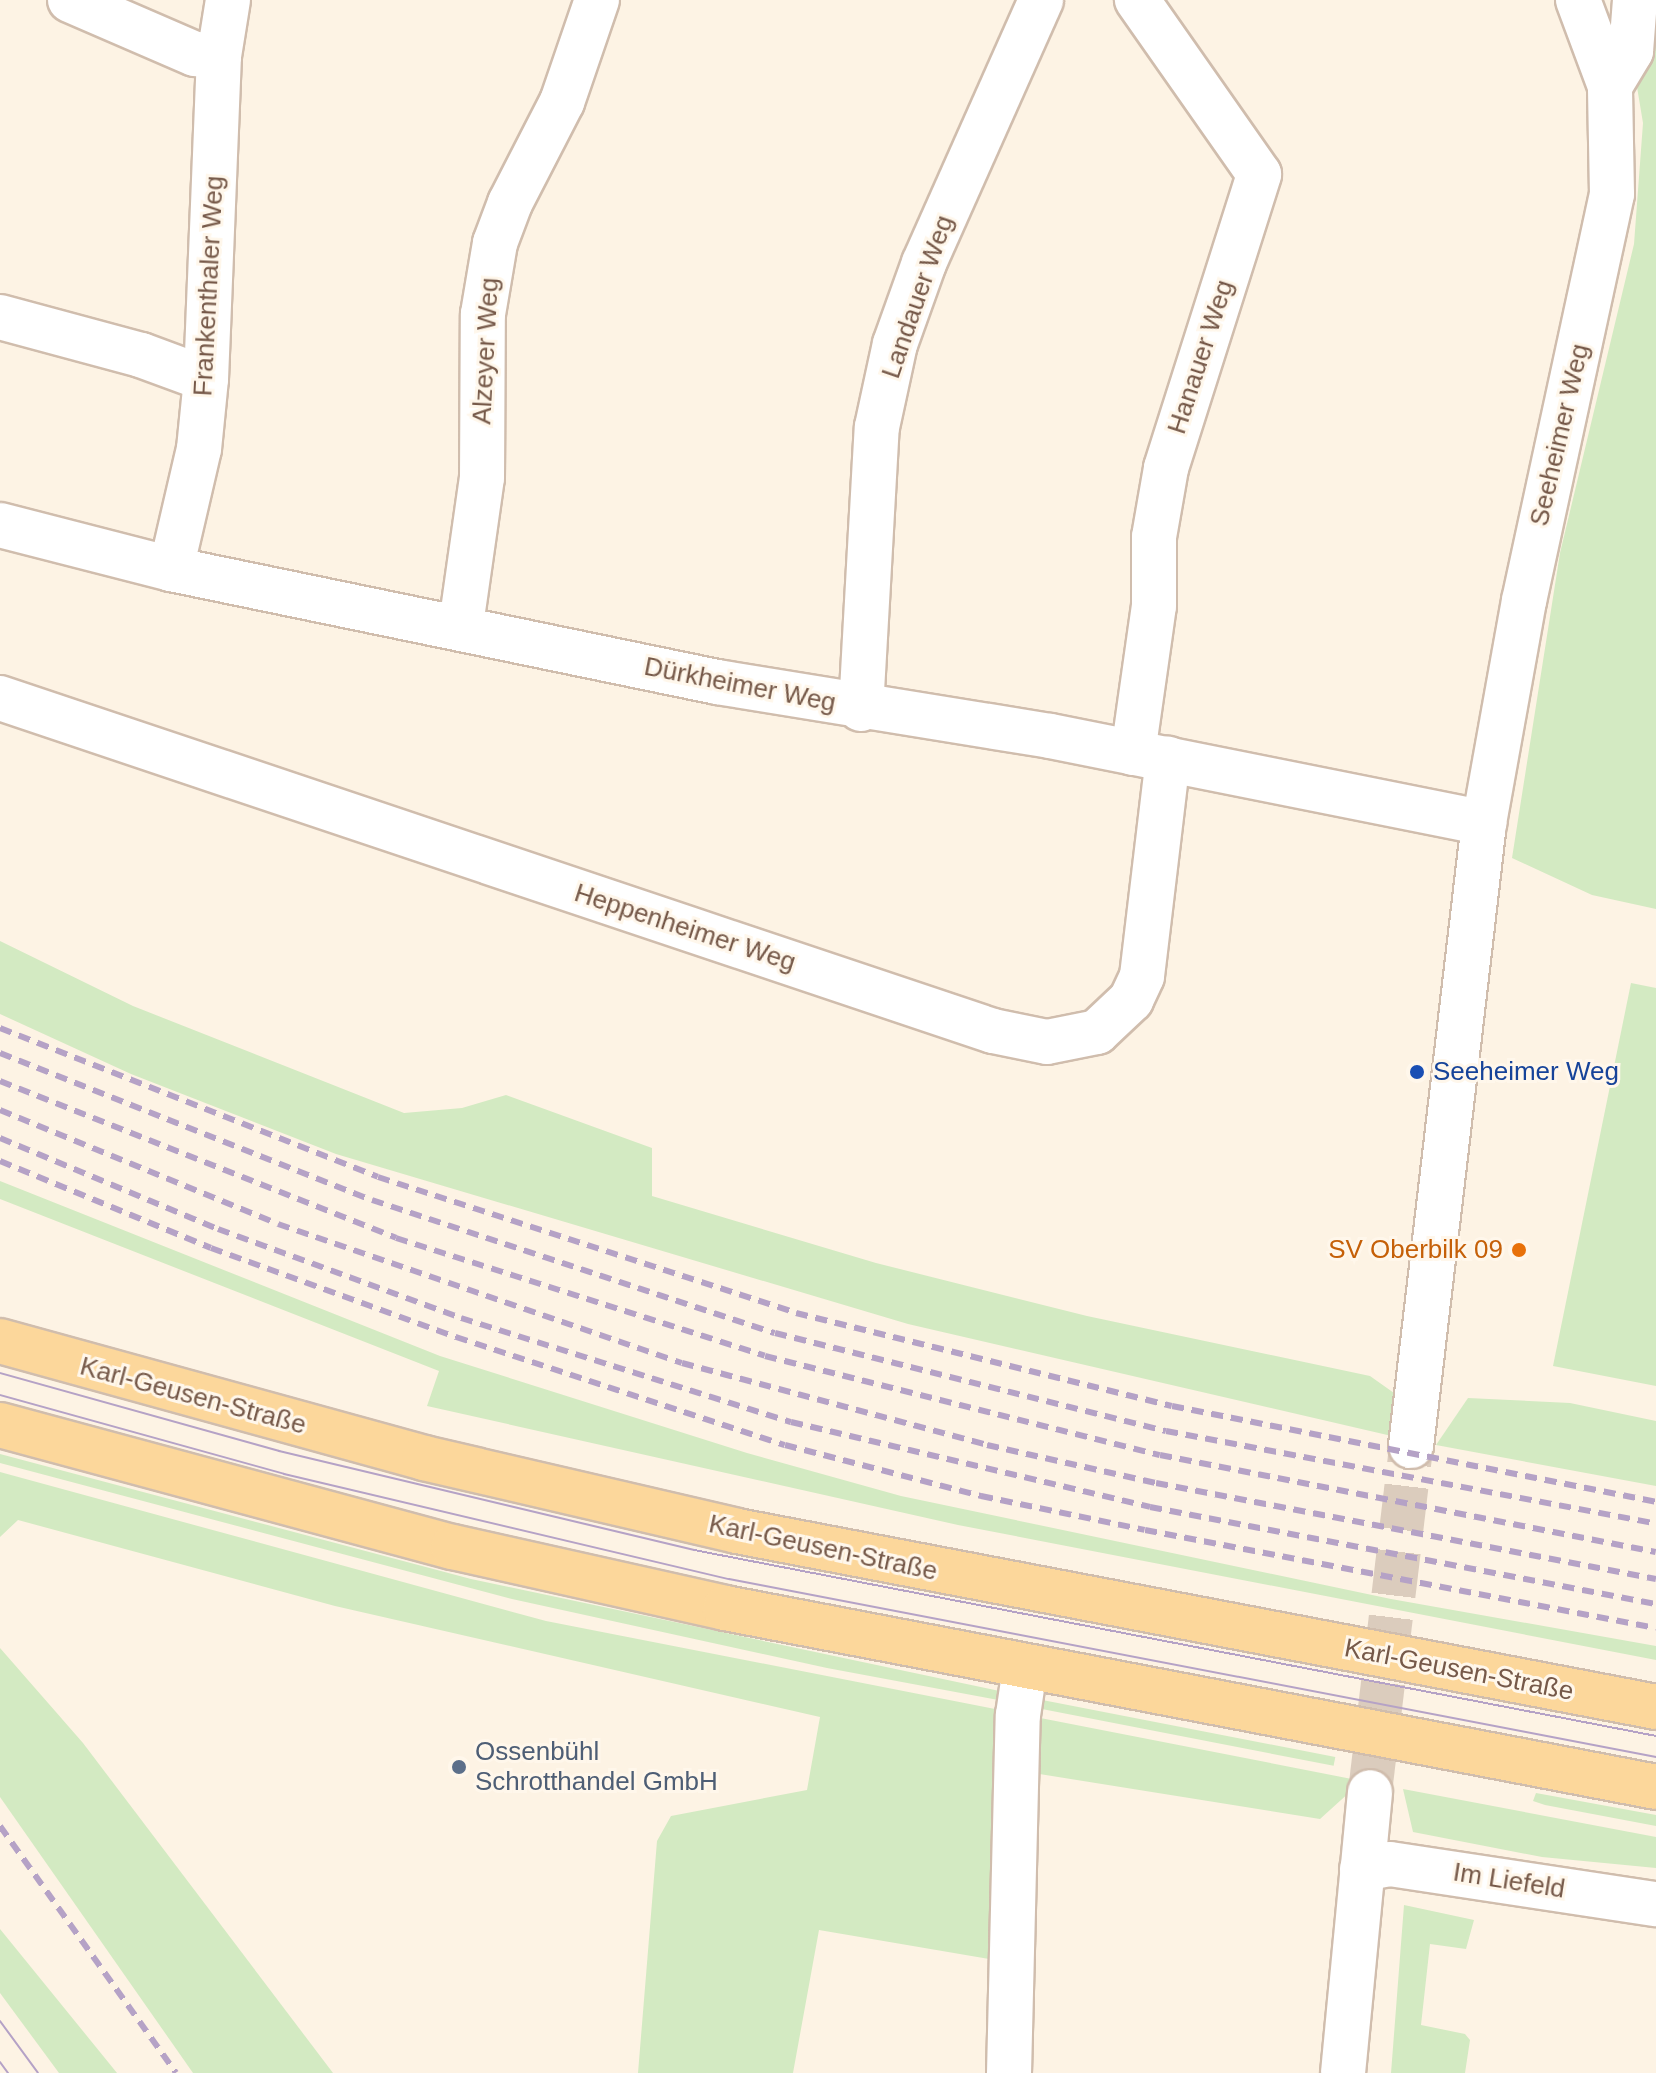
<!DOCTYPE html>
<html>
<head>
<meta charset="utf-8">
<style>
	body { margin:0 }
	#map { position:relative; width:1656px; height:2073px; overflow:hidden; background:#fdf3e4; font-family:Helvetica,sans-serif }
	div>[style] { position:absolute }
	.green>* { inset:0; background:#d3eac2; transform-origin:0 0 }
	.minor-tunnel>* { height:44px; margin-top:-22px; transform-origin:0; background:repeating-linear-gradient(90deg,#dbccbd 0 44px,transparent 0 66px) }
	.roads { filter:drop-shadow(2px 0 #d0bdad) drop-shadow(-2px 0 #d0bdad) drop-shadow(0 2px #d0bdad) drop-shadow(0 -2px #d0bdad) }
	.minor>* { height:44px; margin:-22px; padding:0 22px; transform-origin:22px; border-radius:22px; background:#fff }
	.major>* { height:44px; margin:-22px; padding:0 22px; transform-origin:22px; border-radius:22px; background:#fcd79b }
	.tram>* { height:2px; margin:-1px; padding:0 1px; transform-origin:1px; border-radius:1px; background:#b5a2c6 }
	.rail>* { height:6px; margin-top:-3px; transform-origin:0; background:repeating-linear-gradient(90deg,#b5a2c6 0 12px,transparent 0 20px) }
	.dots>* { width:22px; height:22px; translate:-50% -50%; box-sizing:border-box; border:4px solid #fff7eb; border-radius:50% }
	span { translate:-50% -50%; white-space:nowrap; text-align:center; line-height:1.15; -webkit-text-stroke:6px #fff7eb; paint-order:stroke }
	.street-label { font-size:26px; color:#765949 }
	.transit-label { font-size:26px; color:#164399 }
	.left { translate:0 -50%; text-align:left }
	.food-label { font-size:26px; color:#c56008 }
	.right { translate:-100% -50%; text-align:right }
	.service-label { font-size:26px; color:#4e5e75 }
</style>
</head>
<body>
<div id="map">
	<div class="green">
		<div style="clip-path:polygon(1656px 0,1656px 909px,1592px 895px,1512px 858px,1560px 553px,1634px 244px,1643px 123px,1634px 69px)"></div>
		<div style="clip-path:polygon(0 941px,133px 1006px,404px 1113px,462px 1108px,506px 1095px,652px 1148px,652px 1196px,876px 1263px,1087px 1316px,1370px 1376px,1394px 1393px,1396px 1437px,908px 1324px,336px 1154px,131px 1074px,0 1014px)"></div>
		<div style="clip-path:polygon(1631px 983px,1656px 988px,1656px 1386px,1553px 1366px)"></div>
		<div style="clip-path:polygon(0 1181px,440px 1356px,747px 1453px,901px 1496px,1391px 1599px,1656px 1646px,1656px 1660px,958px 1525px,427px 1406px,439px 1371px,0 1199px)"></div>
		<div style="clip-path:polygon(1468px 1398px,1570px 1403px,1656px 1421px,1656px 1486px,1436px 1445px)"></div>
		<div style="clip-path:polygon(0 1454px,471px 1579px,1009px 1693px,1009px 1702px,827px 1668px,512px 1599px,0 1463px)"></div>
		<div style="clip-path:polygon(0 1472px,546px 1621px,1362px 1781px,1320px 1819px,1027px 1772px,995px 1960px,819px 1930px,793px 2073px,638px 2073px,657px 1841px,671px 1816px,807px 1790px,820px 1717px,335px 1606px,18px 1520px,0 1537px)"></div>
		<div style="clip-path:polygon(0 1648px,83px 1743px,333px 2073px,193px 2073px,0 1797px)"></div>
		<div style="left:1032px;top:1698px;width:309px;height:9px;rotate:11deg"></div>
		<div style="clip-path:polygon(1403px 1789px,1656px 1837px,1656px 1868px,1542px 1857px,1413px 1832px)"></div>
		<div style="clip-path:polygon(1536px 1793px,1656px 1815px,1656px 1826px,1545px 1805px,1533px 1801px)"></div>
		<div style="clip-path:polygon(1404px 1905px,1474px 1920px,1466px 1949px,1430px 1944px,1421px 2025px,1465px 2034px,1470px 2040px,1465px 2073px,1391px 2073px)"></div>
		<div style="clip-path:polygon(0 1929px,117px 2073px,59px 2073px,0 1993px)"></div>
	</div>
	<div class="minor-tunnel">
		<div style="left:1370px;top:1792px;width:348px;rotate:-83.2deg"></div>
	</div>
	<div class="roads">
		<div class="minor">
			<div style="left:70px;top:0;width:136px;rotate:23.4deg"></div>
			<div style="left:195px;top:54px;width:24px;rotate:5deg"></div>
			<div style="left:1610px;top:86px;width:41px;rotate:-59deg"></div>
			<div style="left:1631px;top:51px;width:51px;rotate:-85.5deg"></div>
			<div style="left:0;top:317px;width:146px;rotate:15.1deg"></div>
			<div style="left:141px;top:355px;width:69px;rotate:20.3deg"></div>
			<div style="left:0;top:525px;width:177px;rotate:14.4deg"></div>
			<div style="left:171px;top:569px;width:558px;rotate:11.69deg"></div>
			<div style="left:717px;top:682px;width:337px;rotate:9.2deg"></div>
			<div style="left:1050px;top:736px;width:443px;rotate:11.3deg"></div>
			<div style="left:171px;top:569px;width:123px;rotate:-76.9deg"></div>
			<div style="left:199px;top:449px;width:70px;rotate:-84.3deg"></div>
			<div style="left:206px;top:379px;width:323px;rotate:-87.7deg"></div>
			<div style="left:219px;top:56px;width:57px;rotate:-80.9deg"></div>
			<div style="left:461px;top:625px;width:148px;rotate:-81.9deg"></div>
			<div style="left:482px;top:478px;width:164px;rotate:-89.7deg"></div>
			<div style="left:483px;top:314px;width:72px;rotate:-80.4deg"></div>
			<div style="left:495px;top:243px;width:43px;rotate:-69.4deg"></div>
			<div style="left:510px;top:203px;width:114px;rotate:-62.8deg"></div>
			<div style="left:562px;top:102px;width:108px;rotate:-71.1deg"></div>
			<div style="left:0;top:698px;width:1047px;rotate:18.54deg"></div>
			<div style="left:993px;top:1031px;width:55px;rotate:11.5deg"></div>
			<div style="left:1047px;top:1042px;width:51px;rotate:-11.3deg"></div>
			<div style="left:1097px;top:1032px;width:47px;rotate:-43.3deg"></div>
			<div style="left:1131px;top:1000px;width:26px;rotate:-65deg"></div>
			<div style="left:1142px;top:976px;width:219px;rotate:-83.2deg"></div>
			<div style="left:861px;top:709px;width:282px;rotate:-86.8deg"></div>
			<div style="left:877px;top:427px;width:85px;rotate:-77.8deg"></div>
			<div style="left:895px;top:344px;width:86px;rotate:-70.3deg"></div>
			<div style="left:924px;top:263px;width:288px;rotate:-66deg"></div>
			<div style="left:1133px;top:753px;width:148px;rotate:-81.9deg"></div>
			<div style="left:1154px;top:606px;width:69px;rotate:-90deg"></div>
			<div style="left:1154px;top:537px;width:70px;rotate:-80.1deg"></div>
			<div style="left:1166px;top:468px;width:308px;rotate:-72.4deg"></div>
			<div style="left:1259px;top:174px;width:213px;rotate:-125deg"></div>
			<div style="left:1411px;top:1446px;width:627px;rotate:-83.32deg"></div>
			<div style="left:1484px;top:823px;width:226px;rotate:-79.8deg"></div>
			<div style="left:1524px;top:601px;width:416px;rotate:-77.8deg"></div>
			<div style="left:1612px;top:194px;width:108px;rotate:-91.1deg"></div>
			<div style="left:1610px;top:86px;width:92px;rotate:-110.4deg"></div>
			<div style="left:1362px;top:1869px;width:28px;rotate:-10deg"></div>
			<div style="left:1390px;top:1864px;width:269px;rotate:8.6deg"></div>
			<div style="left:1009px;top:2073px;width:358px;rotate:-88.6deg"></div>
			<div style="left:1018px;top:1715px;width:48px;rotate:-81.5deg"></div>
			<div style="left:1343px;top:2073px;width:282px;rotate:-84.5deg"></div>
		</div>
		<div class="major">
			<div style="left:0;top:1341px;width:440px;rotate:15.4deg"></div>
			<div style="left:424px;top:1458px;width:321px;rotate:13.1deg"></div>
			<div style="left:737px;top:1531px;width:936px;rotate:10.84deg"></div>
			<div style="left:0;top:1425px;width:469px;rotate:15.1deg"></div>
			<div style="left:453px;top:1547px;width:279px;rotate:12.6deg"></div>
			<div style="left:725px;top:1608px;width:948px;rotate:10.88deg"></div>
		</div>
	</div>
	<div class="tram">
		<div style="left:0;top:1373px;width:290px;rotate:15.6deg"></div>
		<div style="left:279px;top:1451px;width:427px;rotate:13.4deg"></div>
		<div style="left:694px;top:1550px;width:980px;rotate:10.94deg"></div>
		<div style="left:0;top:1395px;width:295px;rotate:15.5deg"></div>
		<div style="left:284px;top:1474px;width:457px;rotate:13.3deg"></div>
		<div style="left:729px;top:1579px;width:944px;rotate:10.87deg"></div>
		<div style="left:0;top:2021px;width:64px;rotate:53.8deg"></div>
		<div style="left:0;top:2062px;width:14px;rotate:54deg"></div>
	</div>
	<div class="rail">
		<div style="left:0;top:1028px;width:406px;rotate:21.5deg"></div>
		<div style="left:378px;top:1177px;width:440px;rotate:18deg"></div>
		<div style="left:796px;top:1313px;width:387px;rotate:13.9deg"></div>
		<div style="left:1172px;top:1406px;width:493px;rotate:11.2deg"></div>
		<div style="left:0;top:1053px;width:400px;rotate:21.6deg"></div>
		<div style="left:372px;top:1200px;width:424px;rotate:18.3deg"></div>
		<div style="left:775px;top:1333px;width:403px;rotate:14.1deg"></div>
		<div style="left:1166px;top:1431px;width:499px;rotate:10.7deg"></div>
		<div style="left:0;top:1081px;width:426px;rotate:21.6deg"></div>
		<div style="left:396px;top:1238px;width:387px;rotate:17.7deg"></div>
		<div style="left:765px;top:1356px;width:407px;rotate:14.1deg"></div>
		<div style="left:1160px;top:1455px;width:505px;rotate:11.07deg"></div>
		<div style="left:0;top:1110px;width:300px;rotate:22.3deg"></div>
		<div style="left:278px;top:1224px;width:427px;rotate:19deg"></div>
		<div style="left:682px;top:1363px;width:316px;rotate:15deg"></div>
		<div style="left:987px;top:1445px;width:173px;rotate:12.7deg"></div>
		<div style="left:1156px;top:1483px;width:509px;rotate:10.87deg"></div>
		<div style="left:0;top:1138px;width:236px;rotate:22.7deg"></div>
		<div style="left:218px;top:1229px;width:259px;rotate:20.1deg"></div>
		<div style="left:461px;top:1318px;width:346px;rotate:17.5deg"></div>
		<div style="left:791px;top:1422px;width:369px;rotate:13.3deg"></div>
		<div style="left:1150px;top:1507px;width:515px;rotate:10.85deg"></div>
		<div style="left:0;top:1161px;width:228px;rotate:22.4deg"></div>
		<div style="left:211px;top:1248px;width:261px;rotate:20deg"></div>
		<div style="left:456px;top:1337px;width:346px;rotate:18.2deg"></div>
		<div style="left:785px;top:1445px;width:203px;rotate:14.6deg"></div>
		<div style="left:981px;top:1496px;width:167px;rotate:11.7deg"></div>
		<div style="left:1145px;top:1530px;width:520px;rotate:10.86deg"></div>
		<div style="left:0;top:1826px;width:303px;rotate:54.5deg"></div>
	</div>
	<div class="dots">
		<div style="left:1417px;top:1072px;background:#1a4fb4"></div>
		<div style="left:1519px;top:1250px;background:#e8710a"></div>
		<div style="left:459px;top:1767px;background:#5c6f8a"></div>
	</div>
	<div class="street-label">
		<span style="left:209px;top:286px;rotate:-87deg">Frankenthaler Weg</span>
		<span style="left:918px;top:297px;rotate:-71deg">Landauer Weg</span>
		<span style="left:486px;top:351px;rotate:-87deg">Alzeyer Weg</span>
		<span style="left:1201px;top:357px;rotate:-72deg">Hanauer Weg</span>
		<span style="left:1560px;top:435px;rotate:-77deg">Seeheimer Weg</span>
		<span style="left:740px;top:685px;rotate:11deg">Dürkheimer Weg</span>
		<span style="left:685px;top:928px;rotate:18deg">Heppenheimer Weg</span>
		<span style="left:193px;top:1396px;rotate:15deg">Karl-Geusen-Straße</span>
		<span style="left:823px;top:1548px;rotate:12deg">Karl-Geusen-Straße</span>
		<span style="left:1459px;top:1670px;rotate:11deg">Karl-Geusen-Straße</span>
		<span style="left:1509px;top:1881px;rotate:9deg">Im Liefeld</span>
	</div>
	<div class="transit-label">
		<span class="left" style="left:1433px;top:1072px">Seeheimer Weg</span>
	</div>
	<div class="food-label">
		<span class="right" style="left:1503px;top:1250px">SV Oberbilk 09</span>
	</div>
	<div class="service-label">
		<span class="left" style="left:475px;top:1767px">Ossenbühl<br>Schrotthandel GmbH</span>
	</div>
</div>
</body>
</html>
